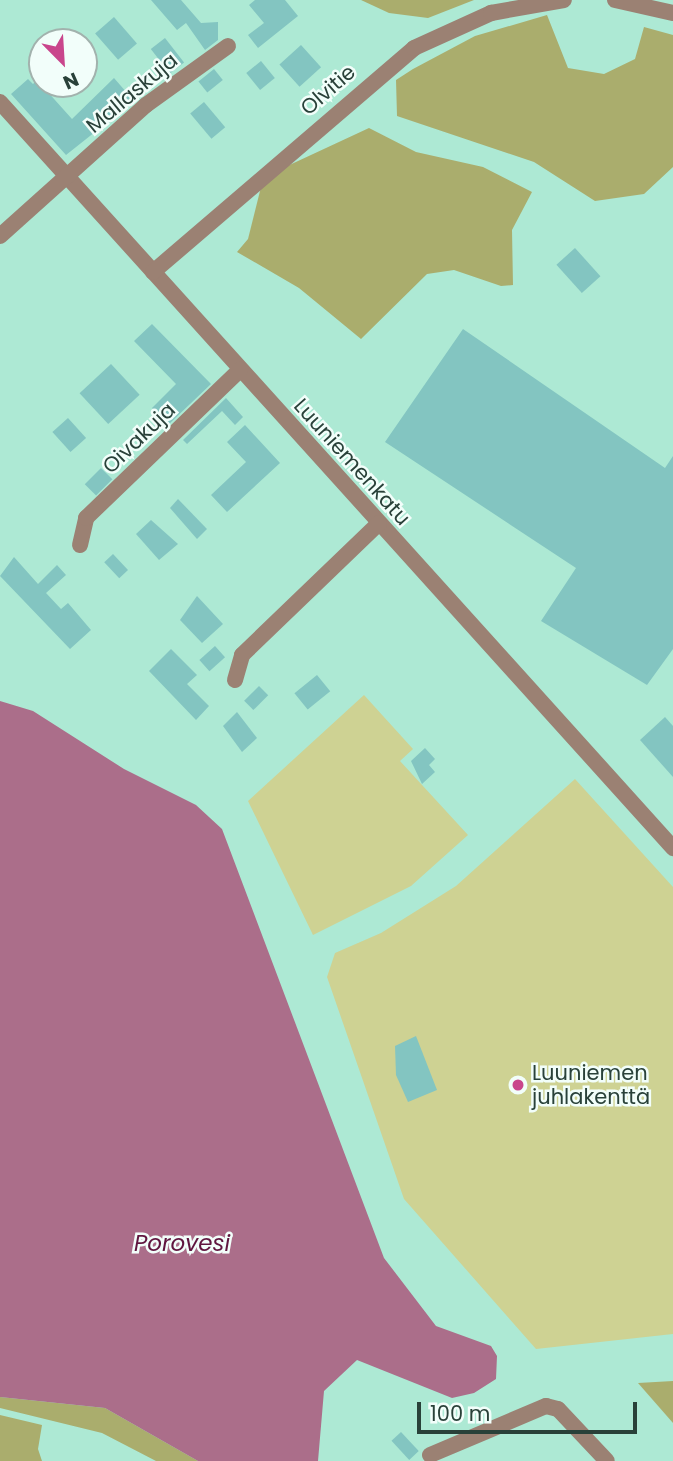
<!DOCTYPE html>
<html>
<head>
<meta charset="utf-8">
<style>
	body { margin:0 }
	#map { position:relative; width:673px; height:1461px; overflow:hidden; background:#ade9d4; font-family:Poppins,sans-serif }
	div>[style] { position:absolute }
	.green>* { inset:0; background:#ced293 }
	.forest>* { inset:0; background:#aaad6d }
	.water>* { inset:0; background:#ab6e8a }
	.building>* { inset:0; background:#83c5c1; transform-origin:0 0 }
	.minor>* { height:16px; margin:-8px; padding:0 8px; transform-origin:8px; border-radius:8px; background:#9b8173 }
	.dots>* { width:19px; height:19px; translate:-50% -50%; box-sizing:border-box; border:4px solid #f2fefa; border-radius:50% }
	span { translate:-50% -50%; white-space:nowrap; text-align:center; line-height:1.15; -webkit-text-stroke:5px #f2fefa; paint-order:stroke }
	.street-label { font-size:21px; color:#294139 }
	.poi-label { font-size:21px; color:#294139 }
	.left { translate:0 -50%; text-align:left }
	.water-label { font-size:23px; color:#60153f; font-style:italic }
	.north { position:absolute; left:28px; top:28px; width:70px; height:70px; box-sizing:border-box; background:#f2fefa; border:2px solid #a2b2ad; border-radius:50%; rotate:156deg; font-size:19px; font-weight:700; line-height:28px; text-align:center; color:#294139 }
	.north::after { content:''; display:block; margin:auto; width:24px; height:32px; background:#c9468c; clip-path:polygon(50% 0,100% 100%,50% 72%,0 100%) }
	.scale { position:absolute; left:417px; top:1402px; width:220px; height:32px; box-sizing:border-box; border:4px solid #294139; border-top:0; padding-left:9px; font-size:21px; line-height:24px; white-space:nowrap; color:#294139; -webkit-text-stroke:5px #f2fefa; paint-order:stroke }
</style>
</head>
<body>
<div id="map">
	<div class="green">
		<div style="clip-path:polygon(364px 695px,413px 749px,400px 761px,468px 835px,411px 886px,313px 935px,248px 801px)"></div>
		<div style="clip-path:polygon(575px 779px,673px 887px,673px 1334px,536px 1349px,404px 1199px,327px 977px,335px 953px,381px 933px,456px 886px)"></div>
	</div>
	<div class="forest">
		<div style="clip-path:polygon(361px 0,474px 0,428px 18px,389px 13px)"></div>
		<div style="clip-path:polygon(547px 15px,568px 68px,604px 74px,635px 59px,644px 27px,673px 35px,673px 167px,644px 194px,595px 201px,534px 162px,397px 116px,396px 80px,413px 69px,475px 36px)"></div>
		<div style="clip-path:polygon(369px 128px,416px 152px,483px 167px,532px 192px,512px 230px,513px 285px,501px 286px,454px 270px,427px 274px,361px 339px,299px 288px,237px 252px,248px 239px,261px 187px,283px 168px)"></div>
		<div style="clip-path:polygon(673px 1381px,673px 1423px,638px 1383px)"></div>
		<div style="clip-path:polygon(0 1397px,105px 1408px,198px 1461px,156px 1461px,102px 1433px,0 1408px)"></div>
		<div style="clip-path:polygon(0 1415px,42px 1425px,38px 1449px,42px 1461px,0 1461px)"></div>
	</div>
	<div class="water">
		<div style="clip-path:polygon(0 701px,33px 711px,124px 769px,196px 805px,222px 829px,384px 1258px,436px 1326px,491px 1346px,497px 1356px,496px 1379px,474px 1393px,452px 1398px,357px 1360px,324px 1391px,318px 1461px,198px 1461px,105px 1408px,0 1397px)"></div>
	</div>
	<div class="building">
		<div style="clip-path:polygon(151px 0,181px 0,201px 23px,218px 22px,218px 40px,205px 50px,186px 23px,177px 30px)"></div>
		<div style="clip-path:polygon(255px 0,285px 0,298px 16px,258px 48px,248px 35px,264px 23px,249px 5px)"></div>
		<div style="left:114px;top:17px;width:35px;height:25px;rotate:49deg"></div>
		<div style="left:165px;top:38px;width:31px;height:18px;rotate:52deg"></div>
		<div style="left:301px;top:45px;width:30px;height:29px;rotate:48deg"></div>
		<div style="left:261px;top:61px;width:22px;height:19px;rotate:51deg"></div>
		<div style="left:214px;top:69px;width:14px;height:20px;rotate:51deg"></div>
		<div style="clip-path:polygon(114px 78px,134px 101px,66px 155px,11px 94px,28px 79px,33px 84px,37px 80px,72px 119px)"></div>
		<div style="left:204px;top:102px;width:33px;height:18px;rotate:50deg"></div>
		<div style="left:575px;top:248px;width:38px;height:25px;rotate:48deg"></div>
		<div style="clip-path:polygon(152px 324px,211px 384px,168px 425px,152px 408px,176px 384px,134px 341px)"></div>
		<div style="clip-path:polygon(463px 329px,665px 468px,673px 456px,673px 649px,647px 685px,541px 621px,576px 568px,385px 442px)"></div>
		<div style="left:111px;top:364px;width:42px;height:43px;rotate:47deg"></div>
		<div style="clip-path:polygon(226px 398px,243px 417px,235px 425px,222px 411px,187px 444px,183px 440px)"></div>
		<div style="left:68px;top:418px;width:27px;height:21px;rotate:48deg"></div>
		<div style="clip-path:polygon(245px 425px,280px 463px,227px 512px,211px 495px,246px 462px,227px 442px)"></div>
		<div style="left:101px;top:468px;width:16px;height:23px;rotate:45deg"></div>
		<div style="clip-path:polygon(178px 499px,207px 529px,197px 539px,170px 508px)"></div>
		<div style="clip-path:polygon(151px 520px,178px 544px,159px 560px,136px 534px)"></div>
		<div style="left:113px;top:554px;width:22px;height:12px;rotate:47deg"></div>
		<div style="clip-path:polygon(14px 557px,38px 584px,57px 565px,66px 575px,46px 593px,61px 609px,68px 603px,91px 630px,70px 649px,0 576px)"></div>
		<div style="clip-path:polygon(197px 596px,223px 624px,202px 643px,180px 620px)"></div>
		<div style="left:215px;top:646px;width:15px;height:21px;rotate:48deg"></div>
		<div style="clip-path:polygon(171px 649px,197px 675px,187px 684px,209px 706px,196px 720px,149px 671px)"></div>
		<div style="left:317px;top:675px;width:21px;height:29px;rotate:51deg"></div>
		<div style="left:259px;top:686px;width:13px;height:21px;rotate:45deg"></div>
		<div style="clip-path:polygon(237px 712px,257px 738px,242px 752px,223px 726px)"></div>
		<div style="clip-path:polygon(665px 717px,673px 726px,673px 777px,640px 740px)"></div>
		<div style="clip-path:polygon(425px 748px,435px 759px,429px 765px,435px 772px,422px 784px,411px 761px)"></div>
		<div style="clip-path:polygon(416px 1036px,437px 1090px,408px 1102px,396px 1075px,395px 1046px)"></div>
		<div style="left:401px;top:1432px;width:26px;height:13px;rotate:47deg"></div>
	</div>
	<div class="minor">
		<div style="left:615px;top:0;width:59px;rotate:12.6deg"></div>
		<div style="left:0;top:102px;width:1005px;rotate:47.94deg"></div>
		<div style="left:0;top:236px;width:196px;rotate:-41.9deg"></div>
		<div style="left:146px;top:105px;width:101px;rotate:-35.7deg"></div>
		<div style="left:153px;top:272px;width:344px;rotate:-40.6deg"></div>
		<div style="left:414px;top:48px;width:85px;rotate:-24.4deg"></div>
		<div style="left:491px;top:13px;width:74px;rotate:-10.1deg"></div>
		<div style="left:80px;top:545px;width:28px;rotate:-77deg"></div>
		<div style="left:86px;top:518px;width:214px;rotate:-43.9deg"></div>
		<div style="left:235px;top:680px;width:26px;rotate:-74deg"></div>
		<div style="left:242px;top:655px;width:190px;rotate:-43.9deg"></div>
		<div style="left:430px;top:1455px;width:126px;rotate:-22.9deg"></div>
		<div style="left:546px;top:1406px;width:12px;rotate:14deg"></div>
		<div style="left:558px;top:1409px;width:71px;rotate:46.7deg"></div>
	</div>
	<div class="dots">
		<div style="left:518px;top:1085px;background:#c9468c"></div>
	</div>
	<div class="street-label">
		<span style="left:328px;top:90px;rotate:-41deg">Olvitie</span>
		<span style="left:132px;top:93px;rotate:-40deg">Mallaskuja</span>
		<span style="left:139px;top:438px;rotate:-44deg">Oivakuja</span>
		<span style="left:352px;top:462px;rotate:48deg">Luuniemenkatu</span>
	</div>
	<div class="poi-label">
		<span class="left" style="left:532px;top:1085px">Luuniemen<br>juhlakenttä</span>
	</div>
	<div class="water-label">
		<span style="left:182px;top:1243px">Porovesi</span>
	</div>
	<div class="north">N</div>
	<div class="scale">100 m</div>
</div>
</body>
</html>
